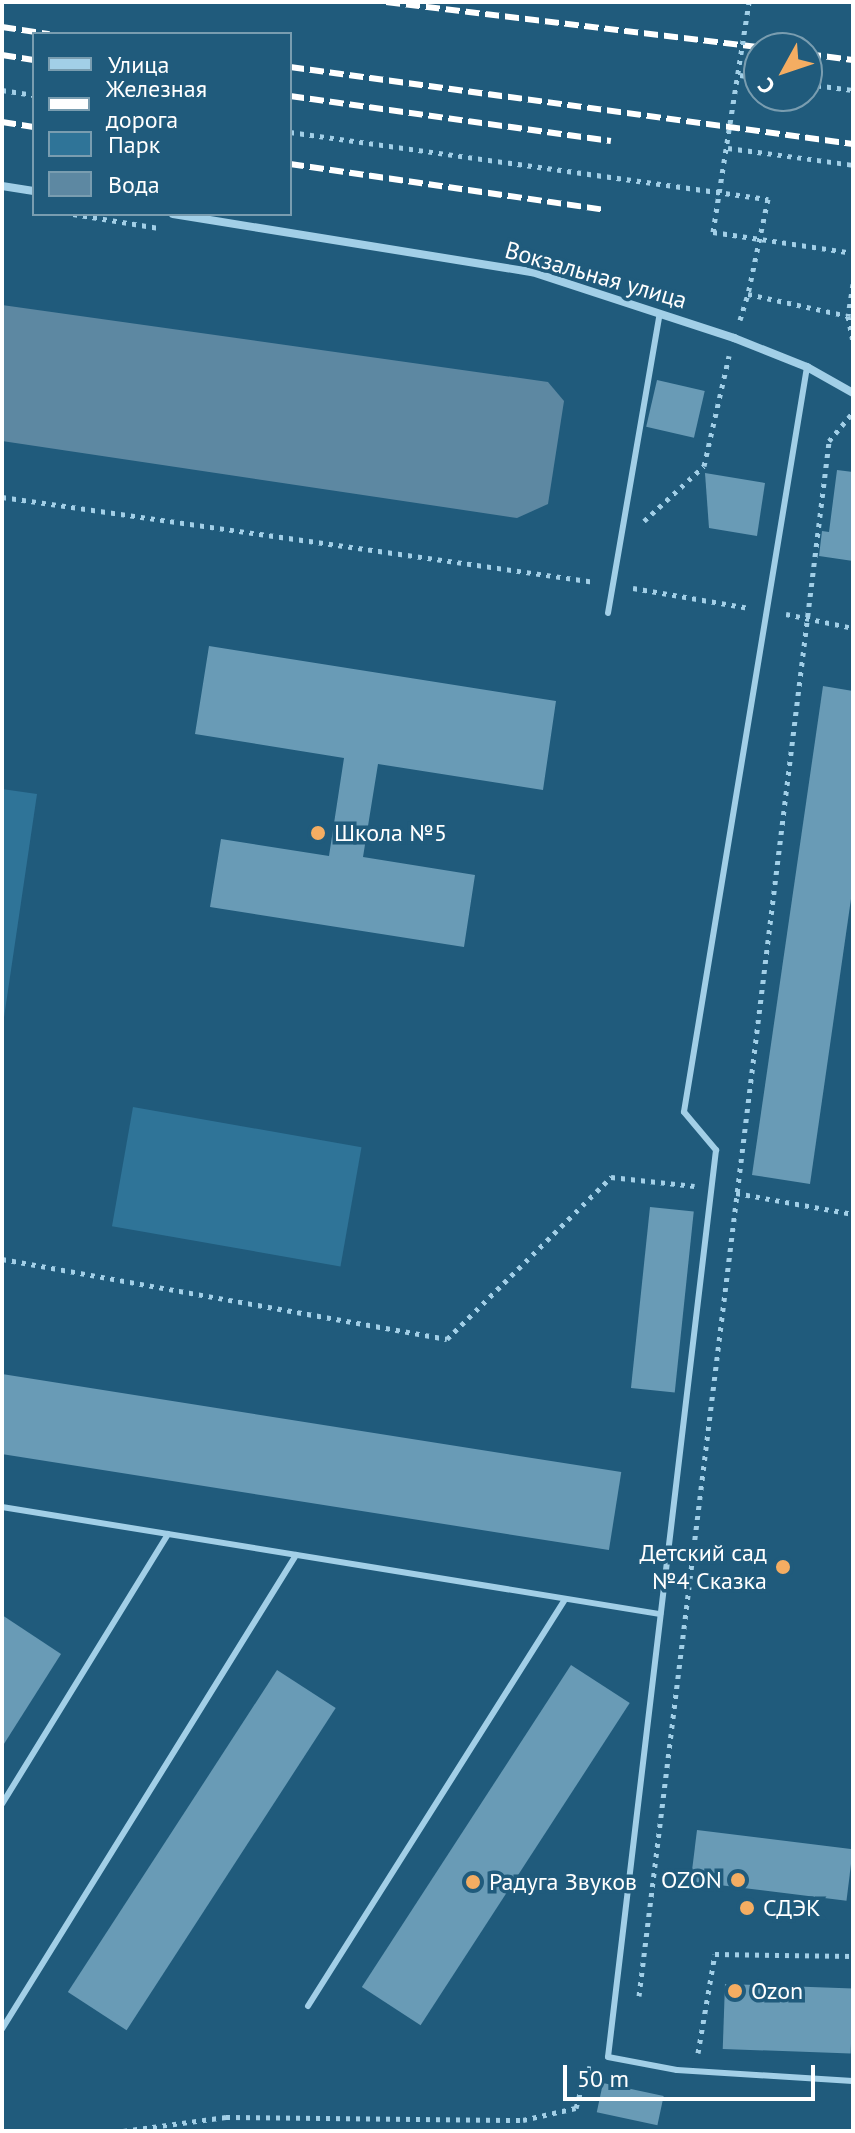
<!DOCTYPE html>
<html>
<head>
<meta charset="utf-8">
<style>
	body { margin:0 }
	#map { position:relative; width:855px; height:2133px; overflow:hidden; background:#205b7c; font-family:"PT Sans",sans-serif }
	div>[style] { position:absolute }
	.green>* { inset:0; background:#2f7498; transform-origin:0 0 }
	.water>* { inset:0; background:#5d88a2 }
	.building>* { inset:0; background:#699bb6; transform-origin:0 0 }
	.path>* { height:5px; margin-top:-2.5px; transform-origin:0; background:repeating-linear-gradient(90deg,#a2cfe7 0 4px,transparent 0 10px) }
	.lane>* { height:6px; margin:-3px; padding:0 3px; transform-origin:3px; border-radius:3px; background:#a2cfe7 }
	.street>* { height:8px; margin:-4px; padding:0 4px; transform-origin:4px; border-radius:4px; background:#a2cfe7 }
	.rail>* { height:6px; margin-top:-3px; transform-origin:0; background:repeating-linear-gradient(90deg,#fff 0 14px,transparent 0 20px) }
	.path-bridge>* { height:5px; margin-top:-2.5px; transform-origin:0; background:repeating-linear-gradient(90deg,#a2cfe7 0 4px,transparent 0 10px) }
	.dots>* { width:22px; height:22px; translate:-50% -50%; box-sizing:border-box; border:4px solid #205b7c; border-radius:50% }
	span { translate:-50% -50%; white-space:nowrap; text-align:center; line-height:1.15; -webkit-text-stroke:7px #205b7c; paint-order:stroke }
	.street-label { font-size:24px; color:#fff }
	.poi-label { font-size:24px; color:#fff }
	.left { translate:0 -50%; text-align:left }
	.right { translate:-100% -50%; text-align:right }
	.frame { position:absolute; inset:0; border:4px solid #fff; pointer-events:none }
	.legend { position:absolute; left:32px; top:32px; width:260px; height:184px; box-sizing:border-box; background:#205b7c; border:2px solid #799db0; margin:0; padding:10px 14px; list-style:none; font-size:24px; color:#fff }
	.legend li { display:flex; align-items:center; gap:16px; height:40px }
	.legend b { width:40px; border:2px solid #799db0 }
	.north { position:absolute; left:743px; top:32px; width:80px; height:80px; box-sizing:border-box; background:#205b7c; border:2px solid #799db0; border-radius:50%; rotate:230deg; font-size:22px; font-weight:700; line-height:32px; text-align:center; color:#fff }
	.north::after { content:''; display:block; margin:auto; width:28px; height:36px; background:#f4ad62; clip-path:polygon(50% 0,100% 100%,50% 72%,0 100%) }
	.scale { position:absolute; left:563px; top:2065px; width:252px; height:36px; box-sizing:border-box; border:4px solid #fff; border-top:0; padding-left:10px; font-size:24px; line-height:28px; white-space:nowrap; color:#fff; -webkit-text-stroke:6px #205b7c; paint-order:stroke }
</style>
</head>
<body>
<div id="map">
	<div class="green">
		<div style="clip-path:polygon(2px 789px,37px 794px,2px 1031px)"></div>
		<div style="left:133px;top:1107px;width:232px;height:121px;rotate:10deg"></div>
	</div>
	<div class="water">
		<div style="clip-path:polygon(2px 305px,548px 382px,564px 401px,548px 504px,517px 518px,2px 441px)"></div>
	</div>
	<div class="building">
		<div style="left:657px;top:380px;width:49px;height:48px;rotate:13deg"></div>
		<div style="clip-path:polygon(837px 470px,853px 472px,853px 561px,819px 556px,822px 531px,829px 532px)"></div>
		<div style="clip-path:polygon(705px 473px,765px 483px,757px 536px,709px 528px)"></div>
		<div style="clip-path:polygon(209px 646px,556px 701px,543px 790px,378px 764px,363px 857px,475px 875px,464px 947px,210px 907px,221px 839px,329px 856px,344px 758px,195px 734px)"></div>
		<div style="clip-path:polygon(823px 686px,853px 691px,853px 885px,810px 1184px,752px 1175px)"></div>
		<div style="left:650px;top:1207px;width:44px;height:182px;rotate:6deg"></div>
		<div style="left:2px;top:1374px;width:627px;height:79px;rotate:9deg"></div>
		<div style="clip-path:polygon(2px 1615px,61px 1654px,2px 1747px)"></div>
		<div style="left:571px;top:1665px;width:70px;height:384px;rotate:33deg"></div>
		<div style="left:277px;top:1670px;width:70px;height:384px;rotate:33deg"></div>
		<div style="left:697px;top:1830px;width:157px;height:52px;rotate:7deg"></div>
		<div style="left:725px;top:1984px;width:128px;height:65px;rotate:2deg"></div>
		<div style="left:603px;top:2083px;width:62px;height:30px;rotate:12deg"></div>
	</div>
	<div class="path">
		<div style="left:740px;top:75px;width:19px;rotate:9deg"></div>
		<div style="left:807px;top:84px;width:46px;rotate:7.4deg"></div>
		<div style="left:2px;top:90px;width:32px;rotate:9deg"></div>
		<div style="left:290px;top:132px;width:483px;rotate:8deg"></div>
		<div style="left:768px;top:199px;width:97px;rotate:101.9deg"></div>
		<div style="left:748px;top:294px;width:102px;rotate:12.4deg"></div>
		<div style="left:728px;top:148px;width:126px;rotate:7.7deg"></div>
		<div style="left:73px;top:214px;width:87px;rotate:9.2deg"></div>
		<div style="left:713px;top:232px;width:142px;rotate:8.5deg"></div>
		<div style="left:853px;top:284px;width:32px;rotate:99deg"></div>
		<div style="left:848px;top:316px;width:25px;rotate:79deg"></div>
		<div style="left:740px;top:320px;width:27px;rotate:-73deg"></div>
		<div style="left:2px;top:497px;width:599px;rotate:8.16deg"></div>
		<div style="left:644px;top:521px;width:81px;rotate:-42.5deg"></div>
		<div style="left:704px;top:466px;width:113px;rotate:-77.2deg"></div>
		<div style="left:633px;top:588px;width:118px;rotate:9.8deg"></div>
		<div style="left:786px;top:614px;width:68px;rotate:11.8deg"></div>
		<div style="left:736px;top:1193px;width:119px;rotate:10.2deg"></div>
		<div style="left:2px;top:1259px;width:452px;rotate:10.2deg"></div>
		<div style="left:447px;top:1339px;width:231px;rotate:-44.6deg"></div>
		<div style="left:611px;top:1177px;width:84px;rotate:6.1deg"></div>
		<div style="left:639px;top:1996px;width:1567px;rotate:-83.03deg"></div>
		<div style="left:829px;top:441px;width:35px;rotate:-50deg"></div>
		<div style="left:698px;top:2053px;width:100px;rotate:-80.3deg"></div>
		<div style="left:715px;top:1954px;width:138px;rotate:0.8deg"></div>
		<div style="left:123px;top:2131px;width:104px;rotate:-7.7deg"></div>
		<div style="left:226px;top:2117px;width:297px;rotate:0.6deg"></div>
		<div style="left:523px;top:2120px;width:54px;rotate:-12.8deg"></div>
		<div style="left:576px;top:2108px;width:41px;rotate:-74.6deg"></div>
		<div style="left:587px;top:2068px;width:6px;rotate:9deg"></div>
	</div>
	<div class="lane">
		<div style="left:807px;top:367px;width:755px;rotate:99.38deg"></div>
		<div style="left:684px;top:1112px;width:50px;rotate:49.9deg"></div>
		<div style="left:716px;top:1150px;width:913px;rotate:96.79deg"></div>
		<div style="left:608px;top:2057px;width:70px;rotate:10.7deg"></div>
		<div style="left:677px;top:2070px;width:176px;rotate:3.6deg"></div>
		<div style="left:608px;top:613px;width:304px;rotate:-80.2deg"></div>
		<div style="left:2px;top:1507px;width:667px;rotate:9.24deg"></div>
		<div style="left:2px;top:1804px;width:317px;rotate:-58.4deg"></div>
		<div style="left:308px;top:2006px;width:481px;rotate:-57.7deg"></div>
		<div style="left:2px;top:2029px;width:558px;rotate:-58.19deg"></div>
	</div>
	<div class="street">
		<div style="left:2px;top:186px;width:32px;rotate:9deg"></div>
		<div style="left:173px;top:214px;width:364px;rotate:9.2deg"></div>
		<div style="left:532px;top:272px;width:213px;rotate:18.1deg"></div>
		<div style="left:734px;top:338px;width:79px;rotate:21.7deg"></div>
		<div style="left:807px;top:367px;width:53px;rotate:29.5deg"></div>
	</div>
	<div class="rail">
		<div style="left:386px;top:2px;width:382px;rotate:6.9deg"></div>
		<div style="left:2px;top:27px;width:48px;rotate:8.5deg"></div>
		<div style="left:807px;top:54px;width:46px;rotate:7.4deg"></div>
		<div style="left:2px;top:55px;width:32px;rotate:9deg"></div>
		<div style="left:290px;top:67px;width:568px;rotate:7.79deg"></div>
		<div style="left:290px;top:96px;width:324px;rotate:8deg"></div>
		<div style="left:2px;top:122px;width:32px;rotate:9deg"></div>
		<div style="left:290px;top:164px;width:318px;rotate:8.3deg"></div>
	</div>
	<div class="path-bridge">
		<div style="left:713px;top:232px;width:233px;rotate:-81.1deg"></div>
	</div>
	<div class="dots">
		<div style="left:318px;top:833px;background:#f4ad62"></div>
		<div style="left:783px;top:1567px;background:#f4ad62"></div>
		<div style="left:738px;top:1880px;background:#f4ad62"></div>
		<div style="left:473px;top:1882px;background:#f4ad62"></div>
		<div style="left:747px;top:1908px;background:#f4ad62"></div>
		<div style="left:735px;top:1991px;background:#f4ad62"></div>
	</div>
	<div class="street-label">
		<span style="left:596px;top:275px;rotate:16deg">Вокзальная улица</span>
	</div>
	<div class="poi-label">
		<span class="left" style="left:334px;top:833px">Школа №5</span>
		<span class="right" style="left:767px;top:1567px">Детский сад<br>№4 Сказка</span>
		<span class="right" style="left:722px;top:1880px">OZON</span>
		<span class="left" style="left:489px;top:1882px">Радуга Звуков</span>
		<span class="left" style="left:763px;top:1908px">СДЭК</span>
		<span class="left" style="left:751px;top:1991px">Ozon</span>
	</div>
	<div class="frame"></div>
	<ul class="legend">
	<li><b style="height:10px;background:#a2cfe7"></b>Улица</li>
	<li><b style="height:10px;background:#fff"></b>Железная дорога</li>
	<li><b style="height:22px;background:#2f7498"></b>Парк</li>
	<li><b style="height:22px;background:#5d88a2"></b>Вода</li>
	</ul>
	<div class="north">С</div>
	<div class="scale">50 m</div>
</div>
</body>
</html>
